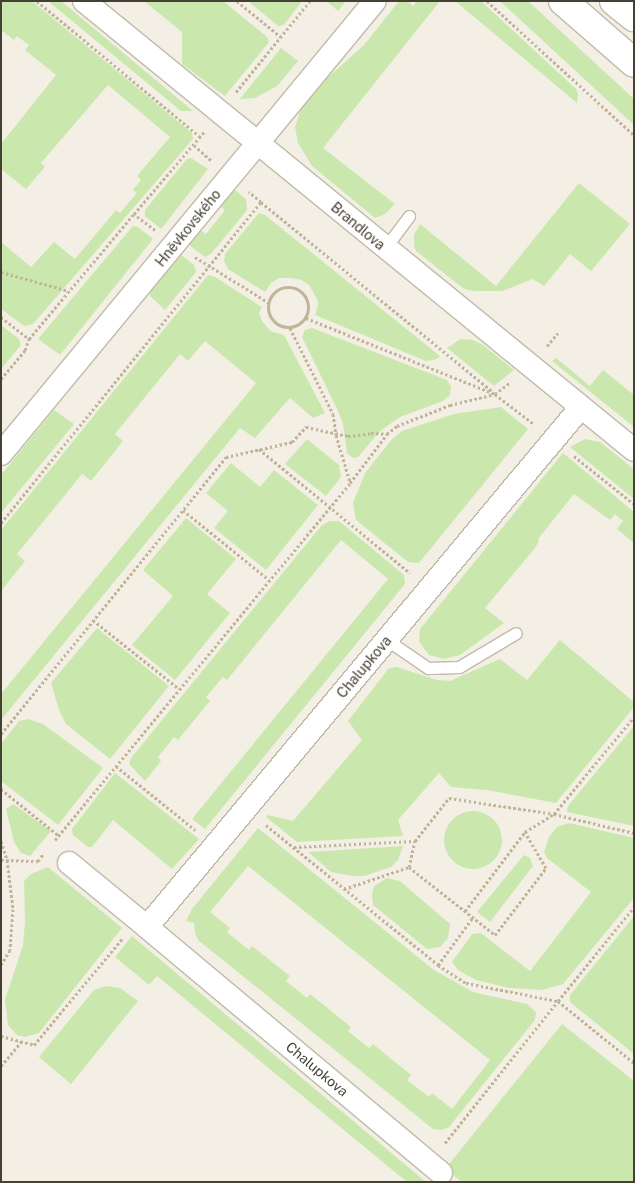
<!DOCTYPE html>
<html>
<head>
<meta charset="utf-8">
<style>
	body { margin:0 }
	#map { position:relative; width:635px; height:1183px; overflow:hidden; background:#f3efe5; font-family:"Public Sans",sans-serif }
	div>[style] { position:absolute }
	.green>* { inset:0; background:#cae8ad }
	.round { border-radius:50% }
	.path>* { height:3px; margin-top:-1.5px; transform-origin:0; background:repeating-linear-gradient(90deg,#c0b499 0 2.5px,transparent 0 5px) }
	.path>.ring { margin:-1.5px; padding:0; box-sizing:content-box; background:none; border:3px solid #c0b499; border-radius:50% }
	.roads { filter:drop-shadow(1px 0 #c1bbaa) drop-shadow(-1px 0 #c1bbaa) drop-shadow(0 1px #c1bbaa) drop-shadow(0 -1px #c1bbaa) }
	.service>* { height:11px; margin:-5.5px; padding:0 5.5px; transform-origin:5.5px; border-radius:5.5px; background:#fff }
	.minor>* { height:22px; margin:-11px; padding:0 11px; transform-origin:11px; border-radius:11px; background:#fff }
	.tertiary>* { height:28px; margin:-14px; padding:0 14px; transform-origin:14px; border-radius:14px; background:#fff }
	span { translate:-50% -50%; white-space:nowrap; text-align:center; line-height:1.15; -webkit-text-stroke:4.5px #fff; paint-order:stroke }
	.street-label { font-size:14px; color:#454034 }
	.frame { position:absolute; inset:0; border:2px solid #454034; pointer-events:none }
</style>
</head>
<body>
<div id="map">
	<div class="green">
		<div style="clip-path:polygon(1px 1px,32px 1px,192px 133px,193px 139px,33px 324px,24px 326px,1px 309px,1px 242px,31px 267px,54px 242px,75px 259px,116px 210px,120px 213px,137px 193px,133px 190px,141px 180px,137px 176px,170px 137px,108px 85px,41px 163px,45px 167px,26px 189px,1px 169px,1px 144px,56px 75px,25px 50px,29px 45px,17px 36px,14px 40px,1px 30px)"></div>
		<div style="clip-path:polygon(48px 1px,61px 1px,193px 111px,181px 111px)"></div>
		<div style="clip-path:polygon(144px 1px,223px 1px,267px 37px,269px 42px,225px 96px,182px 64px,182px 32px)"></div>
		<div style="clip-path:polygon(248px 1px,302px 1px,284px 25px,278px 26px)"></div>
		<div style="clip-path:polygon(326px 1px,346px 1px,338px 11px)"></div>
		<div style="clip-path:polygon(399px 1px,408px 1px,413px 6px,417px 1px,440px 1px,323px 148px,395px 204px,385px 214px,375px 218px,312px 166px,298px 143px,295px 127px,300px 111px,315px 89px,364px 45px)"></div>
		<div style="clip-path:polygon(455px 1px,481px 1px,576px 89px,578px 94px,577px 103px)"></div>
		<div style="clip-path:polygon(500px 1px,528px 1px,634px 99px,634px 125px)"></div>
		<div style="clip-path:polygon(281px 48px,298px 61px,277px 86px,255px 98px,240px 99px)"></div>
		<div style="clip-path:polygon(191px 158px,208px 169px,161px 229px,145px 216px,145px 210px,187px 159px)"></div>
		<div style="clip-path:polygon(579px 183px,630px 224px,591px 271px,570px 254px,544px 286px,533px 279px,502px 291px,475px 291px,464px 289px,416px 251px,414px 246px,414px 235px,420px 224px,496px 286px)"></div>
		<div style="clip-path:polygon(235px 190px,246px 199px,247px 210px,211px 254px,205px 257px,188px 244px,200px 230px,206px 234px,225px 210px,220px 206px)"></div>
		<div style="clip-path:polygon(259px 213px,265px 215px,440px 356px,437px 359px,426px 361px,315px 315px,318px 305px,317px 299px,309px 285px,301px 280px,292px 278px,279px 278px,271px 283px,265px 292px,228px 269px,224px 261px,225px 254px)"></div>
		<div style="clip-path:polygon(133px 226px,138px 227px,153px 239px,60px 355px,38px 339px)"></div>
		<div style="clip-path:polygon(180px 254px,194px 265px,196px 272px,165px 310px,150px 296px,150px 293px)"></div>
		<div style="clip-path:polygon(208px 275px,215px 277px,262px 307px,259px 313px,262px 321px,270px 331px,284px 335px,325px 413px,313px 418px,290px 398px,255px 438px,240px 428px,1px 720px,1px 694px,256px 383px,205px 341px,188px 361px,180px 354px,115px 434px,123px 441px,91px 481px,82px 474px,17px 554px,25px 561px,1px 591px,1px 530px)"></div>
		<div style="clip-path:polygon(1px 325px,19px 339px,21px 345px,1px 369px)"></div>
		<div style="clip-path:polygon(312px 328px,447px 380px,451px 387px,450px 395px,443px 401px,400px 417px,380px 431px,358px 457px,353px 458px,347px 453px,343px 424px,338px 411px,302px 337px,305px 330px)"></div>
		<div style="clip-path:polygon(461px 339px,473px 340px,483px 345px,514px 370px,494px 386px,447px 348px)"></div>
		<div style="clip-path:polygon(556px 358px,590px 386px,603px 370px,634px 395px,634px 427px,552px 361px)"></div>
		<div style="clip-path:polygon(501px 407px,528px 429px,419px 563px,408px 562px,356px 520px,353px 503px,365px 473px,392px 439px,402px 431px,454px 414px)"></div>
		<div style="clip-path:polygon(54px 410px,74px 424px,1px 513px,1px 475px)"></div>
		<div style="clip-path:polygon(307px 439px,339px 465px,341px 477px,326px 496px,285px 464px)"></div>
		<div style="clip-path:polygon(585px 439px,600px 442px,634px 469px,634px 499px,570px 447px)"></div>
		<div style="clip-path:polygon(563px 453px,634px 512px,634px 543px,617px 529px,623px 521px,615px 514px,610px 520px,574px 494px,538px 539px,539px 541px,535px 548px,485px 608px,504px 623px,460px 655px,444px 659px,429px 655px,419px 642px,420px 629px)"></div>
		<div style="clip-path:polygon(231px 463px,260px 487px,274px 470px,318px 505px,266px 570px,214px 528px,228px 511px,206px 493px)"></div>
		<div style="clip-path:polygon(186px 518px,236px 559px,207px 594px,230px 613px,175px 680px,132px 645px,173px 596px,143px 570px)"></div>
		<div style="clip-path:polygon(330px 521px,339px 521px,404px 575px,405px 584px,205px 829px,192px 819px,388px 579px,341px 540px,227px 680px,223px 677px,206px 697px,210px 701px,178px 740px,174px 737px,158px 757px,161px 761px,145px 781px,129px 764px,131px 758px,322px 525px)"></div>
		<div style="clip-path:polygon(97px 628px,169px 686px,110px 759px,66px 724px,59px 710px,51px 683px)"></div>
		<div style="clip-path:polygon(560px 640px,634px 702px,634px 707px,556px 803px,487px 790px,451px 787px,439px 773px,398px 820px,403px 836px,297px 842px,266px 817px,268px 815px,293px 821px,362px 740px,348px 721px,389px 668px,397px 667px,437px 680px,450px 681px,500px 659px,527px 680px)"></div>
		<div style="clip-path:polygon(28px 719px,43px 724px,103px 768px,58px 825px,1px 781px,1px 744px,19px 721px)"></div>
		<div style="clip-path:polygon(634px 726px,634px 826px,567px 812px,568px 806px)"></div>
		<div style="clip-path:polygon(115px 773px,199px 839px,172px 869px,113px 820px,92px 847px,88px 847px,73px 835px,72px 829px)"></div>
		<div style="clip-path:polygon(13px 804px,51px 831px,30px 856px,21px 853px,14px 842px,6px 809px)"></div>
		<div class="round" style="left:444px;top:811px;width:58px;height:58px"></div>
		<div style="clip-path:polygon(569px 823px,634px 838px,634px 898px,563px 984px,542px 990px,509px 988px,476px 980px,458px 970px,452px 962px,472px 934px,481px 933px,530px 971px,591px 892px,547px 858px,544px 852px,549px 837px,557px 827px)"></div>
		<div style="clip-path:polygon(evenodd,258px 828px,434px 970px,473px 992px,527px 1004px,536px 1012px,535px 1020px,449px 1127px,442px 1130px,433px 1129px,198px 940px,195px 933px,194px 923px,186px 921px,192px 909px,258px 828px,248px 866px,490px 1060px,452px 1109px,432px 1093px,429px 1097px,407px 1080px,411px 1075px,373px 1044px,369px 1048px,348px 1031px,351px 1027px,310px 994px,307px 998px,286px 981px,290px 976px,252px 946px,249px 950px,227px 932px,230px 928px,210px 912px,248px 866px)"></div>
		<div style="clip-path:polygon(403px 846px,398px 860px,391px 867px,364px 876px,352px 876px,331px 872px,308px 852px)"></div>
		<div style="clip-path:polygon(524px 855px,530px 858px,533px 866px,490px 922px,477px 912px)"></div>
		<div style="clip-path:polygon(48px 867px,122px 928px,39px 1033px,25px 1037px,17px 1035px,8px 1025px,5px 1000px,23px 945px,25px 922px,24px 881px,31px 874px)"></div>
		<div style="clip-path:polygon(387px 878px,400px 881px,450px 924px,448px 938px,440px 947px,427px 949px,373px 905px,372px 895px,374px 886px)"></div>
		<div style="clip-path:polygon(634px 916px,634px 1054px,570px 1002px,570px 995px)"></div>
		<div style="clip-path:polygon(132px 936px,426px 1182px,407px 1182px,157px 976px,149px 985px,115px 957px)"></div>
		<div style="clip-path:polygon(106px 986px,120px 988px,138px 1001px,71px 1084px,39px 1057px,94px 990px)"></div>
		<div style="clip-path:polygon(562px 1024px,634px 1081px,634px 1182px,462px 1182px,445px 1169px)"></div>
	</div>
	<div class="path">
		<div style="left:37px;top:1px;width:212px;rotate:39.8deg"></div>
		<div style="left:237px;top:1px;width:57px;rotate:39.3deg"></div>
		<div style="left:487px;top:1px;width:199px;rotate:42.4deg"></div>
		<div style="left:236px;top:92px;width:117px;rotate:-50.9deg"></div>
		<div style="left:194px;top:145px;width:24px;rotate:42deg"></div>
		<div style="left:261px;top:202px;width:300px;rotate:39.3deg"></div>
		<div style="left:155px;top:230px;width:26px;rotate:-143deg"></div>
		<div style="left:134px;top:214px;width:108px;rotate:-49.5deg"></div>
		<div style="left:195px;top:257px;width:86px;rotate:31.7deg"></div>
		<div style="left:1px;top:272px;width:71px;rotate:15.6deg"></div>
		<div class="ring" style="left:268px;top:287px;width:37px;height:37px"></div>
		<div style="left:1px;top:317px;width:36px;rotate:38deg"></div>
		<div style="left:306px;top:318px;width:204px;rotate:21.9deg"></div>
		<div style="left:495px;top:394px;width:49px;rotate:37.6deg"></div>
		<div style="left:290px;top:328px;width:96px;rotate:63.4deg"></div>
		<div style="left:333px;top:414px;width:21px;rotate:82deg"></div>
		<div style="left:336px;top:435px;width:49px;rotate:73.4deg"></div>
		<div style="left:547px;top:346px;width:17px;rotate:-50deg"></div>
		<div style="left:1px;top:379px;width:38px;rotate:-50deg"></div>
		<div style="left:25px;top:350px;width:12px;rotate:-70deg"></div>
		<div style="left:29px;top:339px;width:163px;rotate:-50deg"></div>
		<div style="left:259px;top:449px;width:195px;rotate:39.4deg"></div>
		<div style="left:574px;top:456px;width:77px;rotate:38.7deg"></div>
		<div style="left:183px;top:510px;width:111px;rotate:39.1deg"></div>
		<div style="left:1px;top:523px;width:413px;rotate:-51deg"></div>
		<div style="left:261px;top:202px;width:16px;rotate:-140deg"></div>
		<div style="left:93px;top:620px;width:110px;rotate:38.7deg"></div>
		<div style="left:1px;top:734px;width:357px;rotate:-50.9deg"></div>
		<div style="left:226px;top:457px;width:68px;rotate:-12.8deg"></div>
		<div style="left:292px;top:442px;width:21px;rotate:-47deg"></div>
		<div style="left:306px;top:427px;width:43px;rotate:12.1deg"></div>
		<div style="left:348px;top:436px;width:23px;rotate:-7deg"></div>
		<div style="left:371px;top:433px;width:16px;rotate:4deg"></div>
		<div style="left:116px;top:766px;width:102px;rotate:39deg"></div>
		<div style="left:1px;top:789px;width:75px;rotate:39deg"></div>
		<div style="left:266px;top:825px;width:222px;rotate:39.1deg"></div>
		<div style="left:438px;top:965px;width:33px;rotate:33deg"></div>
		<div style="left:466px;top:983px;width:94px;rotate:11.1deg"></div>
		<div style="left:558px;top:1001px;width:121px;rotate:-51deg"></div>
		<div style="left:55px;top:840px;width:463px;rotate:-50.4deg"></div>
		<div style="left:350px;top:483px;width:61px;rotate:-52.9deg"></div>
		<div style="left:387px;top:434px;width:13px;rotate:-39deg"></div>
		<div style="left:397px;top:426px;width:57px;rotate:-21.6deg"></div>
		<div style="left:450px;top:405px;width:46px;rotate:-13.7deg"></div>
		<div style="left:495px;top:394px;width:20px;rotate:-37deg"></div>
		<div style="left:1px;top:841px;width:20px;rotate:72deg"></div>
		<div style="left:7px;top:860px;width:49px;rotate:83deg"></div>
		<div style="left:13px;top:909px;width:41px;rotate:94.2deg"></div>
		<div style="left:10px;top:950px;width:17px;rotate:121deg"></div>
		<div style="left:294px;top:847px;width:121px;rotate:-2.8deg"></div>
		<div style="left:1px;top:860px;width:37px;rotate:2deg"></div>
		<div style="left:38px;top:861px;width:10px;rotate:-53deg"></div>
		<div style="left:409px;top:867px;width:110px;rotate:38.3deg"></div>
		<div style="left:495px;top:935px;width:84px;rotate:-52.7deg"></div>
		<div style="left:546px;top:868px;width:42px;rotate:-120.3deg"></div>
		<div style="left:344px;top:889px;width:69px;rotate:-18.7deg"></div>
		<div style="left:409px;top:867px;width:27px;rotate:-77deg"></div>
		<div style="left:415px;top:841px;width:55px;rotate:-51.7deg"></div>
		<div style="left:449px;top:798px;width:106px;rotate:8.7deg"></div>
		<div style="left:554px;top:814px;width:82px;rotate:13.4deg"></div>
		<div style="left:465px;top:911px;width:99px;rotate:-52.8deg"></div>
		<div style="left:525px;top:832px;width:34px;rotate:-32deg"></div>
		<div style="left:554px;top:814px;width:126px;rotate:-50.5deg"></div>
		<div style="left:438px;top:965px;width:59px;rotate:-53.9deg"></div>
		<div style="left:1px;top:1036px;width:34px;rotate:15deg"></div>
		<div style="left:34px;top:1045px;width:138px;rotate:-50.3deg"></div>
		<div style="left:1px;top:1066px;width:33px;rotate:-50deg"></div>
		<div style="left:445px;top:1143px;width:181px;rotate:-51.5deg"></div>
		<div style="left:558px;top:1001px;width:98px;rotate:39.2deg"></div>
	</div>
	<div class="roads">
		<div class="service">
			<div style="left:385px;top:248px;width:40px;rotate:-53deg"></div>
			<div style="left:387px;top:640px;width:50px;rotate:34.3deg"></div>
			<div style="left:428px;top:668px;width:31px;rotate:-2deg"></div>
			<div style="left:459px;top:667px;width:66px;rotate:-30.8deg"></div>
		</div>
		<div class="minor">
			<div style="left:84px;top:1px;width:710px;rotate:39.23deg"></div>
			<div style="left:1px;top:454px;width:587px;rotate:-50.46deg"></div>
			<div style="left:69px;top:863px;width:101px;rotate:39.4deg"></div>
			<div style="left:441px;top:1173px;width:383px;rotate:-140.1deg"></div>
			<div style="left:147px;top:927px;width:677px;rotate:-50.15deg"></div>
		</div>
		<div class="tertiary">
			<div style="left:563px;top:1px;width:94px;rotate:41.1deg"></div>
			<div style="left:614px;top:1px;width:26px;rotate:39deg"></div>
		</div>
	</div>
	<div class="street-label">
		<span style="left:358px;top:226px;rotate:40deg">Brandlova</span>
		<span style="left:188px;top:228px;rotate:-51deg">Hněvkovského</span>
		<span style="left:364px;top:667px;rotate:-50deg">Chalupkova</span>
		<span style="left:317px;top:1069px;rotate:40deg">Chalupkova</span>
	</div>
	<div class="frame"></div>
</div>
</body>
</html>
